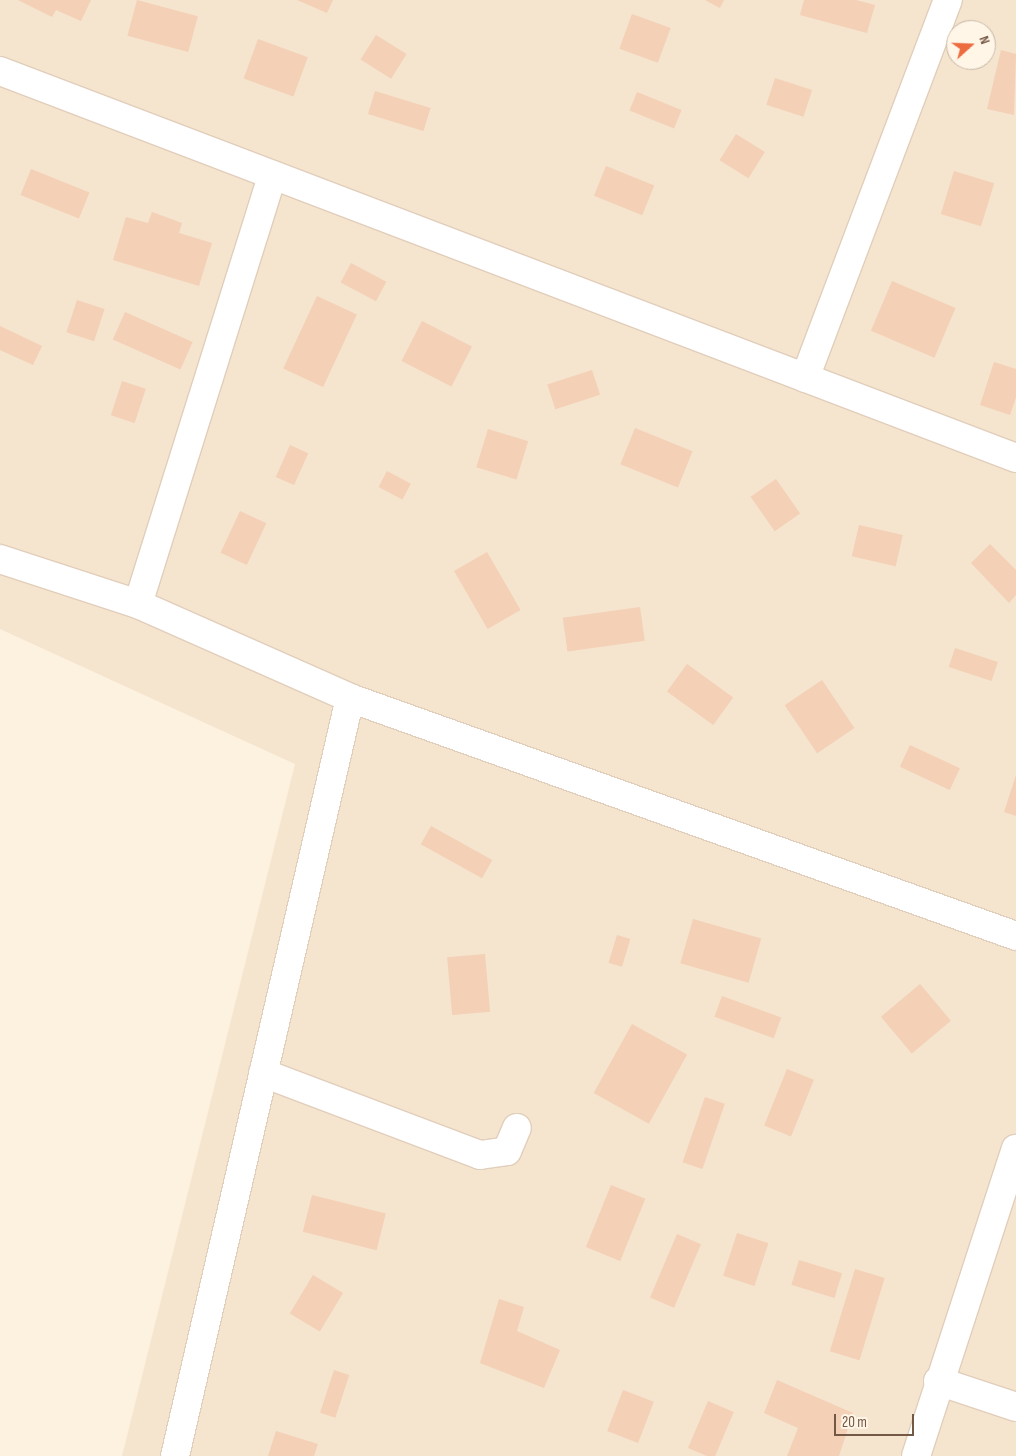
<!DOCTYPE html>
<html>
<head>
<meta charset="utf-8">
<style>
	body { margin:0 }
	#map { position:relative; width:1016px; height:1456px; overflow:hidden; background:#fdf2e0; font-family:"Sofia Sans Condensed",sans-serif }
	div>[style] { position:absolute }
	.residential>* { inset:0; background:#f5e4ce }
	.building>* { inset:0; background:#f3d0b6; transform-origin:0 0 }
	.roads { filter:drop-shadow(1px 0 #e1cebb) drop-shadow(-1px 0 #e1cebb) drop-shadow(0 1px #e1cebb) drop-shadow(0 -1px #e1cebb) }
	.minor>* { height:28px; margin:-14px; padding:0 14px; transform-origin:14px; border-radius:14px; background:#fff }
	span { translate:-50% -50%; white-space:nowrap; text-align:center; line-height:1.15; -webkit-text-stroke:4.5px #fff6e7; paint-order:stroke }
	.north { position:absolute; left:946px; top:20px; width:50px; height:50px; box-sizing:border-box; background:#fff6e7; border:1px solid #c7b7a7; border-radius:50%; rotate:70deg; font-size:14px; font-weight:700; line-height:20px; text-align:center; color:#745846 }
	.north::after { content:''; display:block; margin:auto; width:18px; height:22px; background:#ec6b3f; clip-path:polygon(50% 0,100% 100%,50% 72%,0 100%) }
	.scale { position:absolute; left:834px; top:1414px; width:80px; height:22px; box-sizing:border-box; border:2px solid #745846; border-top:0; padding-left:6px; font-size:15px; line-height:18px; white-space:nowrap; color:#745846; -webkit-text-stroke:4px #fff6e7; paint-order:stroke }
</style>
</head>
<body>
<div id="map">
	<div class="residential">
		<div style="clip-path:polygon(evenodd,0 0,1016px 0,1016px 1456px,122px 1456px,295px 764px,0 629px,0 0,956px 30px,986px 30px,986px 60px,956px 60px,956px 30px)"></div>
	</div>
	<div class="building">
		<div style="clip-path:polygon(18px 0,91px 0,81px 21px,56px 10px,52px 17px)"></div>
		<div style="left:137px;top:0;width:63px;height:37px;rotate:15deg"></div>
		<div style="clip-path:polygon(297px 0,333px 0,327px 13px)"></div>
		<div style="clip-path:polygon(705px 0,724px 0,720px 8px)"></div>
		<div style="clip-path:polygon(804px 0,856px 0,875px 5px,867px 33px,800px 15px)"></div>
		<div style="left:632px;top:14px;width:41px;height:37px;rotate:20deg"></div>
		<div style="left:376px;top:35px;width:36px;height:29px;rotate:32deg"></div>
		<div style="left:258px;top:39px;width:53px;height:42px;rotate:20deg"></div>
		<div style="clip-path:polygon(1001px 50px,1016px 54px,1014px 115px,987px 109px)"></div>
		<div style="left:775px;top:78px;width:39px;height:28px;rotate:18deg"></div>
		<div style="left:375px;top:91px;width:58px;height:24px;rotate:17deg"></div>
		<div style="left:637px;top:92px;width:48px;height:20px;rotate:22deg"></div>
		<div style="left:736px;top:134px;width:34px;height:31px;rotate:32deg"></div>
		<div style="left:606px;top:166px;width:52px;height:32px;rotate:22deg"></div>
		<div style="left:31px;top:169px;width:63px;height:28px;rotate:22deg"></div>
		<div style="left:954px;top:171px;width:42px;height:45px;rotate:17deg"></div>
		<div style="clip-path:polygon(152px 212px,182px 223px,179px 233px,212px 243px,199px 286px,113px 260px,126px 217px,148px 223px)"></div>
		<div style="left:351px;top:263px;width:40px;height:22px;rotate:28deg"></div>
		<div style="left:892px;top:281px;width:69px;height:54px;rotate:23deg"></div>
		<div style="left:317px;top:296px;width:44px;height:80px;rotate:25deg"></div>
		<div style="left:77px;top:300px;width:29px;height:34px;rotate:18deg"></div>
		<div style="left:125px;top:312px;width:74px;height:30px;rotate:24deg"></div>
		<div style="left:422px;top:321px;width:56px;height:45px;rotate:27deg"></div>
		<div style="clip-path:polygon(0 326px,42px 346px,33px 365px,0 350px)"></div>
		<div style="clip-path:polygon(994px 362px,1016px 369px,1016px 397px,1010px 415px,980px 405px)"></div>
		<div style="left:592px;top:370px;width:26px;height:47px;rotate:72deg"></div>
		<div style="left:122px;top:381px;width:25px;height:36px;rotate:18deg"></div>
		<div style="left:635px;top:428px;width:62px;height:39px;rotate:22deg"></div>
		<div style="left:488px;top:429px;width:42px;height:40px;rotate:17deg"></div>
		<div style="left:290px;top:445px;width:20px;height:35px;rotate:24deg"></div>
		<div style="left:387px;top:471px;width:27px;height:18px;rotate:28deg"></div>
		<div style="left:776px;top:479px;width:42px;height:31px;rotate:55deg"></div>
		<div style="left:240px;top:511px;width:29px;height:46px;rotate:25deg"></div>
		<div style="left:859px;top:525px;width:45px;height:32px;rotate:13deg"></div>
		<div style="clip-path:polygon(990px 544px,1016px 570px,1016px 595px,1009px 603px,971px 563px)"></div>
		<div style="left:487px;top:552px;width:67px;height:38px;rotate:60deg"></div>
		<div style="left:640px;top:607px;width:34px;height:78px;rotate:82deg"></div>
		<div style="left:955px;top:648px;width:45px;height:20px;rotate:18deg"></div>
		<div style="left:687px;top:664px;width:57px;height:34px;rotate:36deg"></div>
		<div style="left:822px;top:680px;width:58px;height:45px;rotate:56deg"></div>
		<div style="left:910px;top:745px;width:55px;height:24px;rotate:25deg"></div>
		<div style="clip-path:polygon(1016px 775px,1016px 816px,1004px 812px)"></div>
		<div style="left:431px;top:826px;width:70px;height:21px;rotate:29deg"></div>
		<div style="left:693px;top:919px;width:71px;height:46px;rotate:16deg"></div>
		<div style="left:617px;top:935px;width:14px;height:29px;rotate:17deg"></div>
		<div style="left:485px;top:954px;width:58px;height:38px;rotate:85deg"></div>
		<div style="left:920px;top:984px;width:48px;height:51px;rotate:50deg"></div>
		<div style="left:722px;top:996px;width:63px;height:22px;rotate:20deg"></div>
		<div style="left:632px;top:1024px;width:63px;height:79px;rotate:29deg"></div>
		<div style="left:787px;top:1069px;width:29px;height:61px;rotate:22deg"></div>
		<div style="left:705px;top:1097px;width:21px;height:69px;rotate:19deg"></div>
		<div style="left:611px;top:1185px;width:37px;height:67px;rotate:22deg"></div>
		<div style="left:312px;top:1195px;width:76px;height:38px;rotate:14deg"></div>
		<div style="left:737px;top:1233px;width:33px;height:45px;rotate:18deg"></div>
		<div style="left:677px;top:1234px;width:26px;height:69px;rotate:23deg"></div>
		<div style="left:799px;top:1260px;width:45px;height:26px;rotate:17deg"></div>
		<div style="left:855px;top:1269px;width:31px;height:86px;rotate:17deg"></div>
		<div style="left:313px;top:1275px;width:35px;height:45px;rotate:31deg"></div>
		<div style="clip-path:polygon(499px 1299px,524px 1307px,517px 1331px,560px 1350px,544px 1388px,480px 1363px)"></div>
		<div style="left:334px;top:1370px;width:16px;height:45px;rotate:18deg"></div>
		<div style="clip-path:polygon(777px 1380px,853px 1413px,839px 1456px,787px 1456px,798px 1428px,764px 1413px)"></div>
		<div style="left:623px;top:1390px;width:33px;height:44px;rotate:21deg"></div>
		<div style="left:708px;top:1401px;width:28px;height:51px;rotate:23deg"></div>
		<div style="clip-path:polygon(276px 1431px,318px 1444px,314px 1456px,268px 1456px)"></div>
	</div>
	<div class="roads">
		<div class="minor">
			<div style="left:0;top:71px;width:1087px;rotate:20.85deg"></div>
			<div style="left:805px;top:378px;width:404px;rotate:-69.3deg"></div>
			<div style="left:0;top:559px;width:145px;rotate:18.1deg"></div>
			<div style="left:138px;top:604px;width:232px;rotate:23.9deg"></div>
			<div style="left:350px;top:698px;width:707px;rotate:19.66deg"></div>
			<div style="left:138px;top:604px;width:448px;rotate:-72.6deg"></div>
			<div style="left:263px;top:1073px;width:232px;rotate:20.7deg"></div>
			<div style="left:480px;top:1155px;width:27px;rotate:-8deg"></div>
			<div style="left:507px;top:1151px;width:25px;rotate:-67deg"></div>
			<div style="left:938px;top:1381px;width:82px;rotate:18.4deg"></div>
			<div style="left:175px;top:1456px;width:778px;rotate:-77deg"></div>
			<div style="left:916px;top:1456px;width:323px;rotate:-72deg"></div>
		</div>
	</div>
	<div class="north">N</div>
	<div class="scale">20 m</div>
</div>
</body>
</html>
